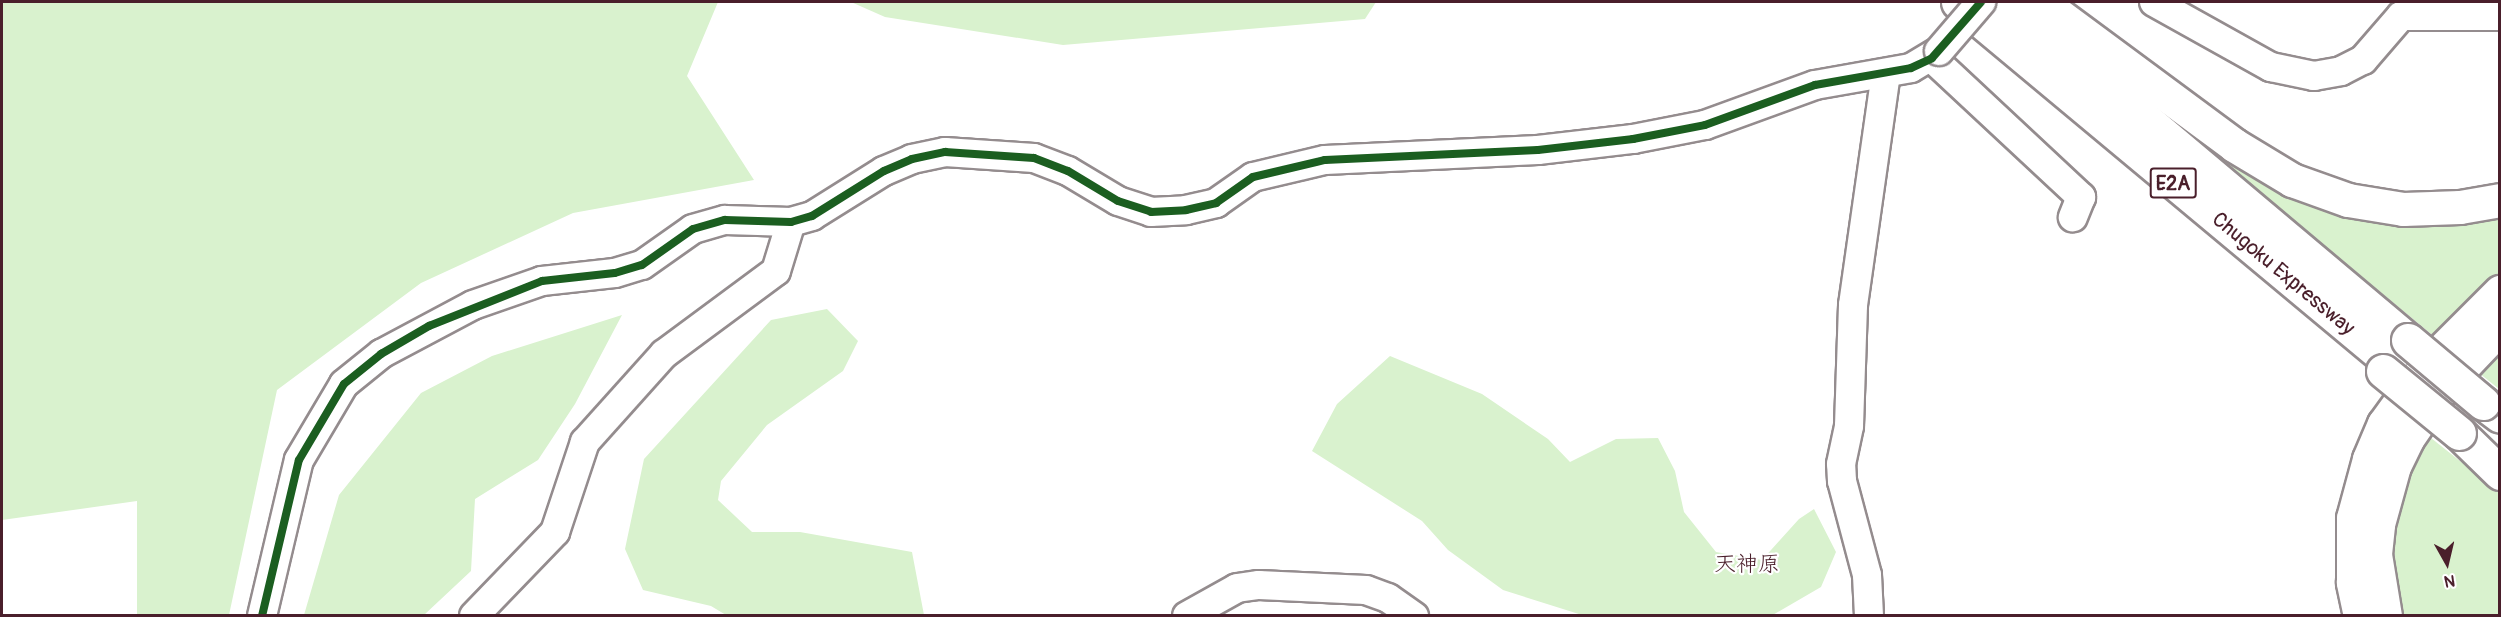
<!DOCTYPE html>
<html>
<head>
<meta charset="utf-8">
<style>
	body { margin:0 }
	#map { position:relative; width:2501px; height:617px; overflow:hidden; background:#fff; font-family:Pangolin,"Klee One",sans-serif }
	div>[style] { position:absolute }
	.green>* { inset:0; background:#d9f2ce }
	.roads { filter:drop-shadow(2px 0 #948c8e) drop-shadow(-2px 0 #948c8e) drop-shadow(0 2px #948c8e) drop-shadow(0 -2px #948c8e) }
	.minor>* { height:28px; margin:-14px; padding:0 14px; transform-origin:14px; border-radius:14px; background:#fff }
	.highway>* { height:33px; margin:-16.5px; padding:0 16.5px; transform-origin:16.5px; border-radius:16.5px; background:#fff }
	.bridges { filter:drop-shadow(2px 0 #948c8e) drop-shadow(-2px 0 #948c8e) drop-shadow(0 2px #948c8e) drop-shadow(0 -2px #948c8e) }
	.minor-bridge>* { height:28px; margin:-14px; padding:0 14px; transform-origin:14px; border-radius:14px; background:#fff }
	.highway-bridge>* { height:33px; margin:-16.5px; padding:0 16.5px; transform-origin:16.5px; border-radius:16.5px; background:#fff }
	.cycleway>* { height:8px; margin:-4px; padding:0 4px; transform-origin:4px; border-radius:4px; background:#1b5e20 }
	span { translate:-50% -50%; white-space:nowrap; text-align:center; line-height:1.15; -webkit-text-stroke:4.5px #fff; paint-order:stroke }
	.shield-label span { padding:2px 4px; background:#fff; border:2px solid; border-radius:4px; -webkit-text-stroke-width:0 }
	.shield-label { font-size:20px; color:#4a1f2b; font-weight:700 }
	.street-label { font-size:21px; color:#4a1f2b }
	.neighbourhood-label { font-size:22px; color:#4a1f2b }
	.frame { position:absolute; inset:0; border:3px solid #4a1f2b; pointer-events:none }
	.north { position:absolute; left:2417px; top:533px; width:60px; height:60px; -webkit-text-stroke:4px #fff; paint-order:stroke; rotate:172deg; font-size:16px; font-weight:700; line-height:24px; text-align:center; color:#4a1f2b }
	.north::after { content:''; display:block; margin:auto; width:21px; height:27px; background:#4a1f2b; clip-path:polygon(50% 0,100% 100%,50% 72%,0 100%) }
</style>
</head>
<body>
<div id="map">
	<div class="green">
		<div style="clip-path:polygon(2px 2px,718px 2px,687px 76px,754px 180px,573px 213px,421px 283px,277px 390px,229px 615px,137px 615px,137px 501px,2px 520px)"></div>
		<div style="clip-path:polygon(851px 2px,1376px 2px,1365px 19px,1063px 45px,885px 17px)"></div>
		<div style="clip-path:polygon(2168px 109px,2262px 175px,2499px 208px,2499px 280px,2436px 338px,2217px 158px)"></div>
		<div style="clip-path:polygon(827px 309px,858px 341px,843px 371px,767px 425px,721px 481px,718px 500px,752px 532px,800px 532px,912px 552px,924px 615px,726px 615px,711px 606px,643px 590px,625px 549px,644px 459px,771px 320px)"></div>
		<div style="clip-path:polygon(622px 315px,575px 404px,538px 460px,475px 499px,471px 571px,424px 615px,304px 615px,339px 495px,421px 393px,492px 356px)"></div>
		<div style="clip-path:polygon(2499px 343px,2499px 389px,2474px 369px)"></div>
		<div style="clip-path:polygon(1390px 356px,1482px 394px,1548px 439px,1570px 462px,1616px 439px,1658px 438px,1675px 471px,1684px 512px,1716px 552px,1762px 560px,1799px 519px,1814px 509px,1836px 552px,1821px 587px,1771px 616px,1582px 615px,1503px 590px,1448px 550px,1422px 521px,1312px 451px,1337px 404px)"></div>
		<div style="clip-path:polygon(2426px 434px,2499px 492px,2499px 615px,2400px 615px,2388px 548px,2401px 486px)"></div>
	</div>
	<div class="roads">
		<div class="minor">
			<div style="left:2154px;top:2px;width:134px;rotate:29.1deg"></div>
			<div style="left:2271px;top:67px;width:44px;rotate:11.8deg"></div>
			<div style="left:2314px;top:76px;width:27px;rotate:-10deg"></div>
			<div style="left:2341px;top:71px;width:25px;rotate:-27deg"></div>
			<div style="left:2363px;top:60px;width:58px;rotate:-49.2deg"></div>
			<div style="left:2401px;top:16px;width:99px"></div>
			<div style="left:1932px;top:58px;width:204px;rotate:43deg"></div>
			<div style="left:2081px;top:197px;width:22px;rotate:112deg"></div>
			<div style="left:262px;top:616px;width:160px;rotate:-76.7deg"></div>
			<div style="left:299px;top:460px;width:88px;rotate:-59.4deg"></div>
			<div style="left:344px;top:384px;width:48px;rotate:-39deg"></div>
			<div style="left:381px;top:354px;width:104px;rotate:-28deg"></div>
			<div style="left:473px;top:305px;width:73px;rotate:-19.2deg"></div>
			<div style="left:542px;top:281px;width:73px;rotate:-6.3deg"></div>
			<div style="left:615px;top:273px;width:28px;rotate:-17deg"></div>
			<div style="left:642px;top:265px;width:62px;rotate:-35.2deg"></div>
			<div style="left:693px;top:229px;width:33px;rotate:-16deg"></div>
			<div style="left:725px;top:220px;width:66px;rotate:1.7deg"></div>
			<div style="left:791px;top:222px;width:22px;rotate:-16deg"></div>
			<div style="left:812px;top:216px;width:85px;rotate:-32deg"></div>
			<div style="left:884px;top:171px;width:30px;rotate:-23deg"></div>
			<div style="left:912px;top:159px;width:34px;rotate:-12deg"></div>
			<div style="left:945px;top:152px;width:89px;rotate:3.9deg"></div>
			<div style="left:1034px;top:158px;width:36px;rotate:21deg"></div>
			<div style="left:1068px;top:171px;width:58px;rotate:31deg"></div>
			<div style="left:1118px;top:201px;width:35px;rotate:18deg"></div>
			<div style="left:1151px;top:212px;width:35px;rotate:-3deg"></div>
			<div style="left:1186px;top:210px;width:31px;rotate:-13deg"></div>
			<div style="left:1216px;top:203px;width:45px;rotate:-35.1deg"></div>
			<div style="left:1253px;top:177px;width:74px;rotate:-13.3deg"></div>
			<div style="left:1325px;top:160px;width:213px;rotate:-2.7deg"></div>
			<div style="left:1538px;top:150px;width:96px;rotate:-6.6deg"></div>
			<div style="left:1633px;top:139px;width:73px;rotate:-11deg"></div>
			<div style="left:1705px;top:125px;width:117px;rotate:-20deg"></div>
			<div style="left:1815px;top:85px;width:97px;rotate:-10deg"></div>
			<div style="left:1911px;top:68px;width:33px;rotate:-31deg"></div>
			<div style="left:474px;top:616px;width:117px;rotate:-46deg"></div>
			<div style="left:555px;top:532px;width:95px;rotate:-71.6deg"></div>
			<div style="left:585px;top:442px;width:118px;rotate:-48.1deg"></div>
			<div style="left:664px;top:354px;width:139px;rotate:-36.5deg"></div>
			<div style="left:776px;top:271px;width:51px;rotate:-73deg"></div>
			<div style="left:1187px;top:616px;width:57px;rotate:-29.2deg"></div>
			<div style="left:1237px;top:588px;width:22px;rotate:-8deg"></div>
			<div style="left:1259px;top:585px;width:107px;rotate:2.7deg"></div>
			<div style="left:1366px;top:590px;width:23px;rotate:20deg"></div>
			<div style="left:1388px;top:598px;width:32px;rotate:35deg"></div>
			<div style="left:1869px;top:616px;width:41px;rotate:-92.8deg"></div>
			<div style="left:1867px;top:575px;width:97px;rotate:-104.9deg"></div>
			<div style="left:1842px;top:481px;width:17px;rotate:-93deg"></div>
			<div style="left:1841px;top:464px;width:39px;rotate:-78deg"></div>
			<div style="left:1849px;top:426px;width:121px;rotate:-88.1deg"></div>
			<div style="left:1853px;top:305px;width:233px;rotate:-81.9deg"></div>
		</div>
		<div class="highway">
			<div style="left:1958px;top:2px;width:562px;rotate:39.81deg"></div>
			<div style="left:2006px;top:2px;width:525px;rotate:40.06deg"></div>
			<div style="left:2041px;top:2px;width:240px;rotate:36.5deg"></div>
			<div style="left:2234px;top:145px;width:68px;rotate:31.1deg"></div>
			<div style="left:2292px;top:180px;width:59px;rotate:19.7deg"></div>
			<div style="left:2348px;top:200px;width:56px;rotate:9.3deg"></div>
			<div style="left:2403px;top:209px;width:57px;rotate:-2deg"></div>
			<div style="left:2460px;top:207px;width:41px;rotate:-9.9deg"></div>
			<div style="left:2483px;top:403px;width:21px;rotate:37deg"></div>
			<div style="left:2459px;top:433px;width:57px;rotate:44.3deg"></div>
			<div style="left:2360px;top:616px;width:35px;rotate:-102deg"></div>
			<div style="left:2353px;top:582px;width:64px;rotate:-90deg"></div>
			<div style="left:2353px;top:518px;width:61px;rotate:-74.8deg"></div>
			<div style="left:2369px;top:459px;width:38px;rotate:-67deg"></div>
			<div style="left:2384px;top:424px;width:72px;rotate:-54.1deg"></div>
			<div style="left:2426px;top:366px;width:105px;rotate:-45deg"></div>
			<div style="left:2385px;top:616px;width:63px;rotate:-99.2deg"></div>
			<div style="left:2375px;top:554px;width:30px;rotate:-84deg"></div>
			<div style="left:2378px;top:524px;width:60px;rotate:-74.6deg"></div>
			<div style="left:2394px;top:466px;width:30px;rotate:-64deg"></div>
			<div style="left:2407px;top:439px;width:62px;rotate:-55.5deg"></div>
			<div style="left:2442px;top:388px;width:84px;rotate:-46.4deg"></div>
		</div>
	</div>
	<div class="bridges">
		<div class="minor-bridge">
			<div style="left:1939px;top:51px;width:65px;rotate:-49.4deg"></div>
		</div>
		<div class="highway-bridge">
			<div style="left:2408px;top:340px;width:98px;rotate:40deg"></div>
			<div style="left:2383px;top:371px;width:98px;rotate:39.2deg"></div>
		</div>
	</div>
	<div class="cycleway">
		<div style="left:262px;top:616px;width:160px;rotate:-76.7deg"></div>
		<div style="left:299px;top:460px;width:88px;rotate:-59.4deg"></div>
		<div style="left:344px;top:384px;width:48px;rotate:-39deg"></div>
		<div style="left:381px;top:354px;width:56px;rotate:-30.3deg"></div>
		<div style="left:429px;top:326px;width:122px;rotate:-21.7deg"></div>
		<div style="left:542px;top:281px;width:73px;rotate:-6.3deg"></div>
		<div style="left:615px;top:273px;width:28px;rotate:-17deg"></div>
		<div style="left:642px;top:265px;width:62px;rotate:-35.2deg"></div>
		<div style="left:693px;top:229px;width:33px;rotate:-16deg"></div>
		<div style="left:725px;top:220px;width:66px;rotate:1.7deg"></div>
		<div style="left:791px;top:222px;width:22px;rotate:-16deg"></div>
		<div style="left:812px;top:216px;width:85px;rotate:-32deg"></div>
		<div style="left:884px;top:171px;width:30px;rotate:-23deg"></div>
		<div style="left:912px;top:159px;width:34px;rotate:-12deg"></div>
		<div style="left:945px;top:152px;width:89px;rotate:3.9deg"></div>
		<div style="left:1034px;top:158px;width:36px;rotate:21deg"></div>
		<div style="left:1068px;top:171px;width:58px;rotate:31deg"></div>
		<div style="left:1118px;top:201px;width:35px;rotate:18deg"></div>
		<div style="left:1151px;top:212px;width:35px;rotate:-3deg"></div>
		<div style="left:1186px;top:210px;width:31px;rotate:-13deg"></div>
		<div style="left:1216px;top:203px;width:45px;rotate:-35.1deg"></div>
		<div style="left:1253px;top:177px;width:74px;rotate:-13.3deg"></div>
		<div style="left:1325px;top:160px;width:213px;rotate:-2.7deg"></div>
		<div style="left:1538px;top:150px;width:96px;rotate:-6.6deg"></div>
		<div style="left:1633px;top:139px;width:73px;rotate:-11deg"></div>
		<div style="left:1705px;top:125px;width:117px;rotate:-20deg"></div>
		<div style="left:1815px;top:85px;width:97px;rotate:-10deg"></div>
		<div style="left:1911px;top:68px;width:23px;rotate:-25deg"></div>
		<div style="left:1932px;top:58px;width:74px;rotate:-48.8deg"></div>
	</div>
	<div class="shield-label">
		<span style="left:2173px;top:183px">E2A</span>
	</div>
	<div class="street-label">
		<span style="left:2283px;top:274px;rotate:40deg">Chugoku Expressway</span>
	</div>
	<div class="neighbourhood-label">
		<span style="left:1747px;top:565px">天神原</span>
	</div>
	<div class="frame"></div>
	<div class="north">N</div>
</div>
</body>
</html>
